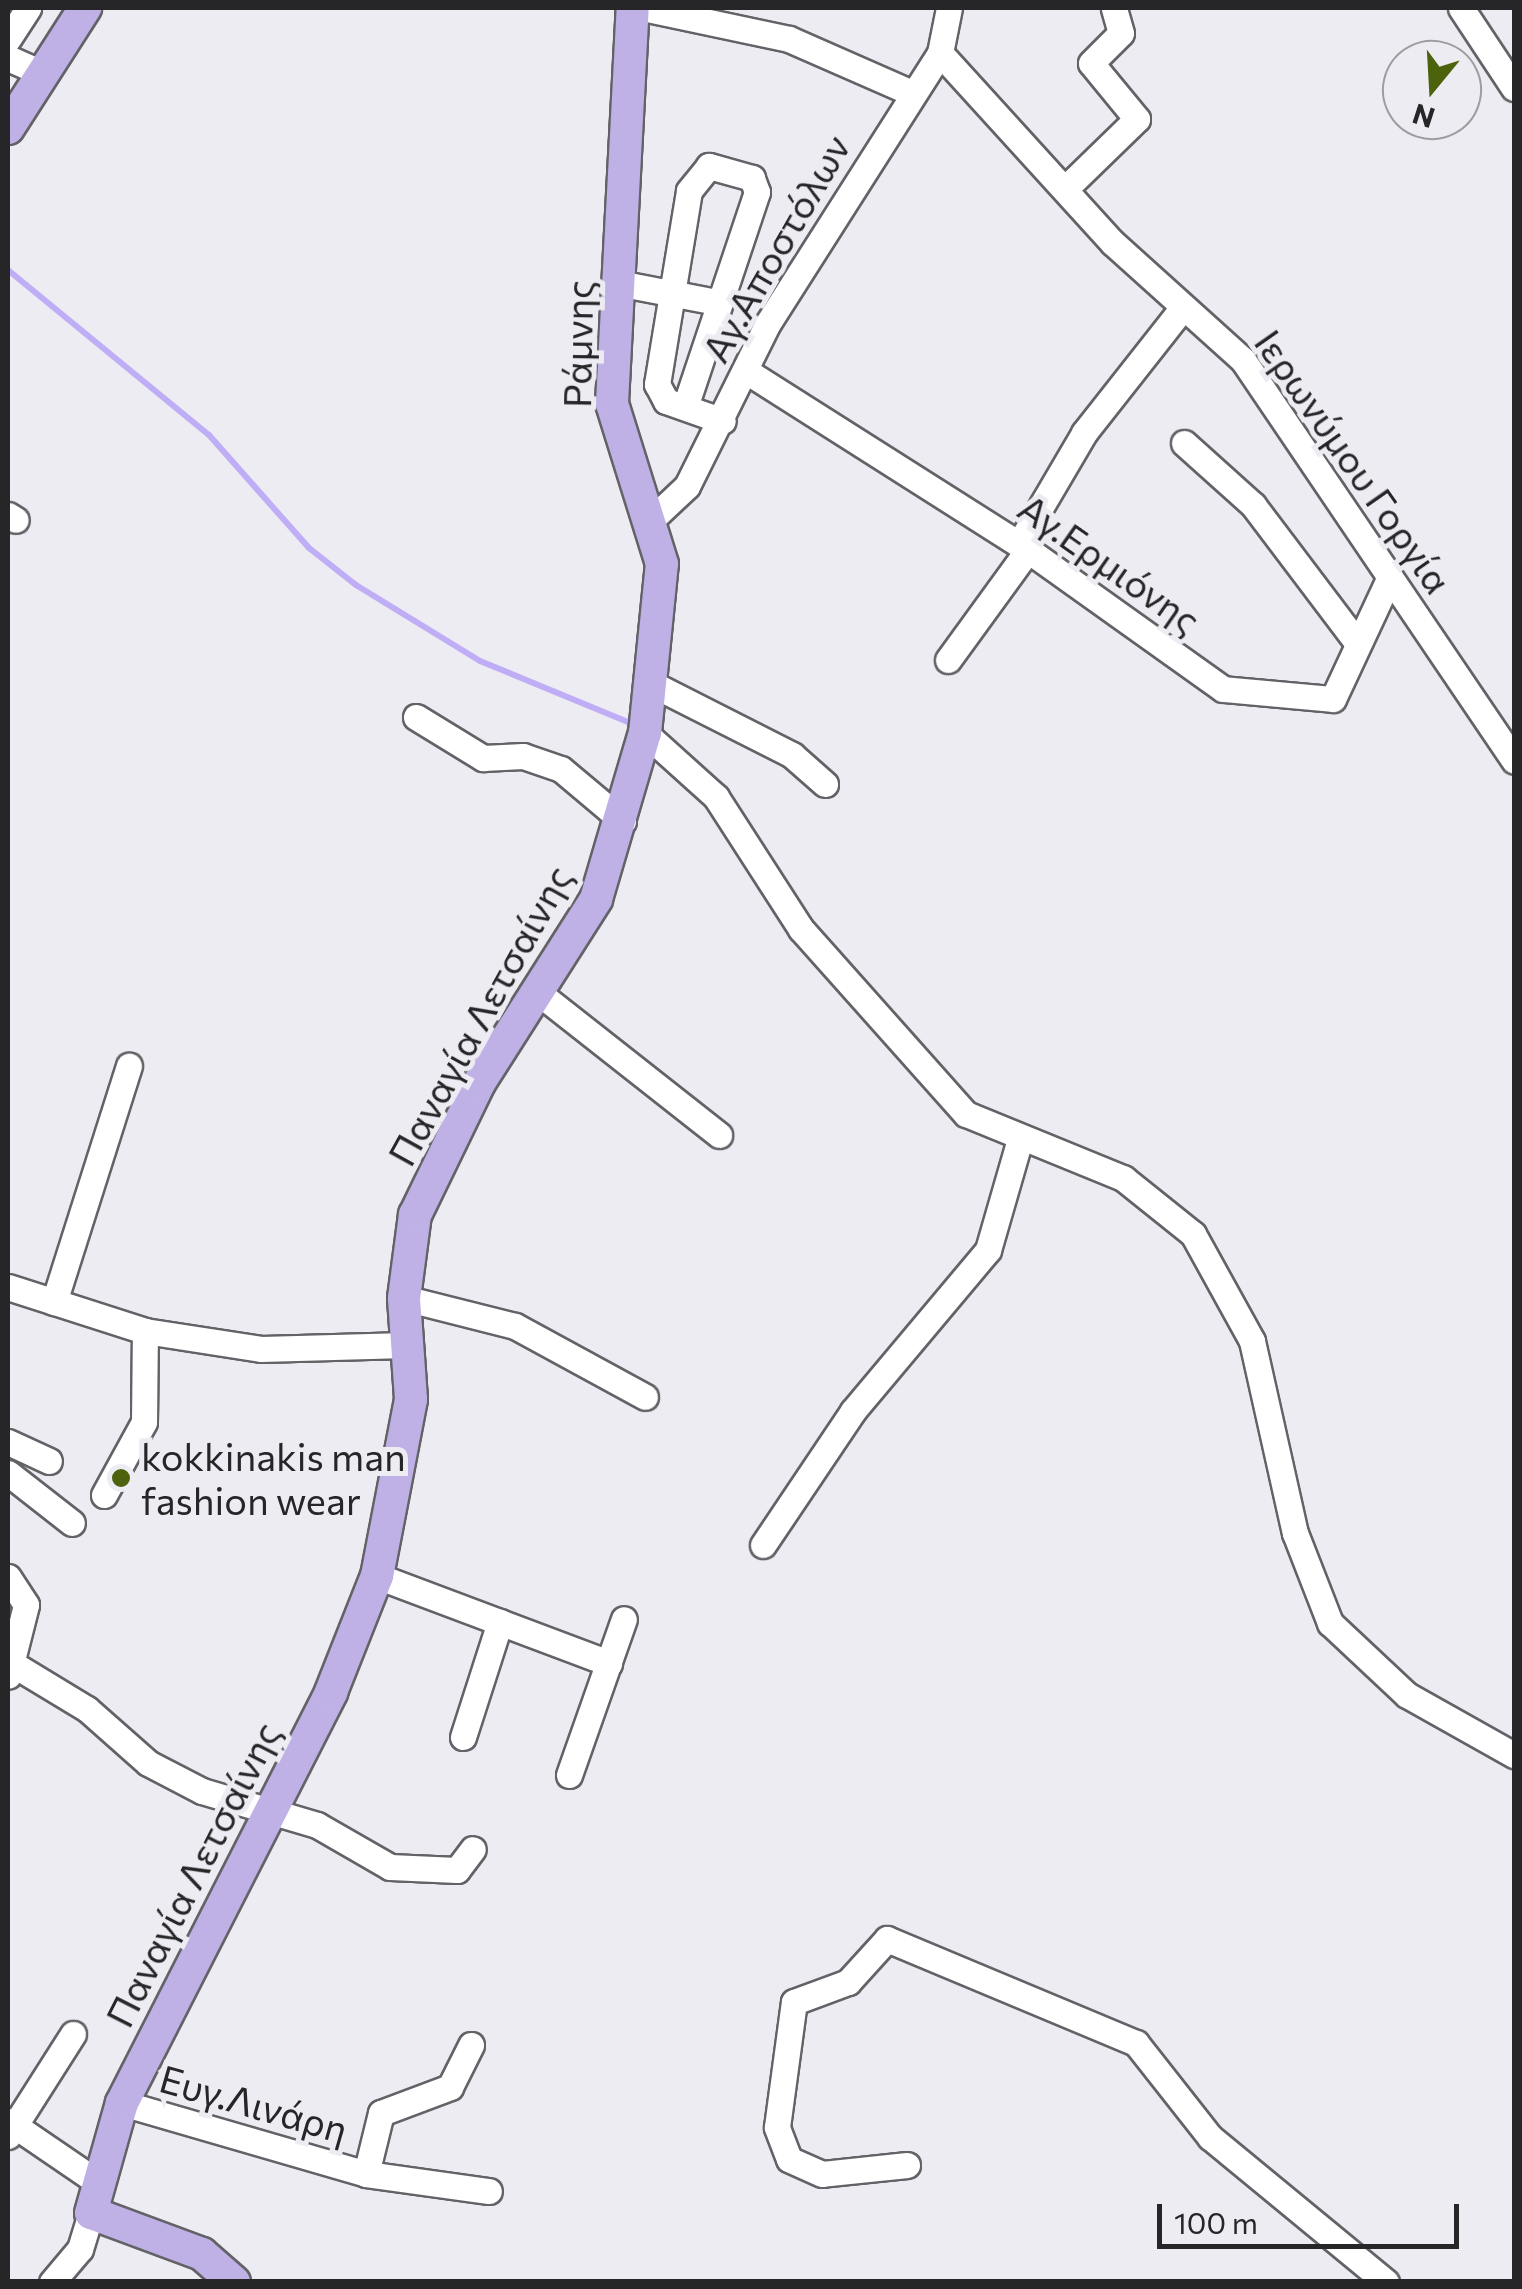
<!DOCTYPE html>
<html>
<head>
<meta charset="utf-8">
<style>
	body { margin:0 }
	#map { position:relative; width:1522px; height:2289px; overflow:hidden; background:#edecf2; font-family:Commissioner,sans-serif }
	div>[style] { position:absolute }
	.stream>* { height:6px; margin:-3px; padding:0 3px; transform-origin:3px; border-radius:3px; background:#bfaef6 }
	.roads { filter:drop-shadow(2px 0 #636267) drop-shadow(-2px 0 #636267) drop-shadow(0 2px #636267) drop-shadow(0 -2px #636267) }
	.minor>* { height:25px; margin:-12.5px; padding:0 12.5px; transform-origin:12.5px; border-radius:12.5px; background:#fff }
	.major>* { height:32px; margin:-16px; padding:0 16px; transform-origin:16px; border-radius:16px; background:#bfb1e6 }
	.dots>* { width:28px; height:28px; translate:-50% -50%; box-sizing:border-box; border:5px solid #edecf2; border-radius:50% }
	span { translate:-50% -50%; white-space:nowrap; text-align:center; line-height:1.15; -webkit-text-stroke:10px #edecf2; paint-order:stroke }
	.street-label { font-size:38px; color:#262628 }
	.poi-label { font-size:38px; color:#262628 }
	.left { translate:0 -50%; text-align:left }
	.frame { position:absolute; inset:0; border:10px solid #262628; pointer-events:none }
	.north { position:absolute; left:1382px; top:40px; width:100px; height:100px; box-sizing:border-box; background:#edecf2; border:2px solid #9d9da1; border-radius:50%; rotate:198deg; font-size:28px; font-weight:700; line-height:40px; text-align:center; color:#262628 }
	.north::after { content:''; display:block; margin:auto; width:35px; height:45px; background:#4c620d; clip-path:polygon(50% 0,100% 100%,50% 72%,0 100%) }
	.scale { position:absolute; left:1157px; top:2204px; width:302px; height:45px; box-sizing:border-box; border:5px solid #262628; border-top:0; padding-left:12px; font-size:30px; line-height:35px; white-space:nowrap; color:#262628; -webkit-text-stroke:8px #edecf2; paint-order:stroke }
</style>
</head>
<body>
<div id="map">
	<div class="stream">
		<div style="left:8px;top:270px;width:260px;rotate:39.4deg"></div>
		<div style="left:209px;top:435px;width:151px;rotate:48.5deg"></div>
		<div style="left:309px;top:548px;width:60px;rotate:38.2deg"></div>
		<div style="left:356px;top:585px;width:145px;rotate:31.5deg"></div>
		<div style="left:480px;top:661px;width:160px;rotate:22.4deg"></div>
	</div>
	<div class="roads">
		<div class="minor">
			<div style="left:643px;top:8px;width:149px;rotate:12deg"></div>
			<div style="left:789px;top:39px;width:134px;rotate:23.7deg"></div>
			<div style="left:1461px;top:8px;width:96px;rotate:56.5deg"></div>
			<div style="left:8px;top:39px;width:37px;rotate:-57deg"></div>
			<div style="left:940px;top:53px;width:257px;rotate:47.7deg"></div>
			<div style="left:1113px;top:243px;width:175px;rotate:42deg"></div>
			<div style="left:1243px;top:360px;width:484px;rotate:55.9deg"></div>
			<div style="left:8px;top:58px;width:36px;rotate:24deg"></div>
			<div style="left:1066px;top:188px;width:99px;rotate:-44.2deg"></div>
			<div style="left:1137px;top:119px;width:72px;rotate:-129.4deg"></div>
			<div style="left:1091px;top:63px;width:42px;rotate:-45deg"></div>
			<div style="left:1121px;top:33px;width:26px;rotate:-106deg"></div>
			<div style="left:618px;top:283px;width:101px;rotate:10.9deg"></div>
			<div style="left:746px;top:371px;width:334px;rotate:32.4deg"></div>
			<div style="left:1028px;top:550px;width:239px;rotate:35.5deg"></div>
			<div style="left:1223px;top:689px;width:110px;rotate:5.2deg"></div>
			<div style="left:1333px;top:699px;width:132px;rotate:-65deg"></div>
			<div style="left:685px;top:407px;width:227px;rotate:-71.5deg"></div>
			<div style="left:757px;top:192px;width:15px;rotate:-110deg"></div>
			<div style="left:752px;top:178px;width:45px;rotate:-164.4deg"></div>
			<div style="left:709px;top:166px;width:32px;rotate:129deg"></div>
			<div style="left:689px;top:191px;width:196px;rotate:99.4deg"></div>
			<div style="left:657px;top:384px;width:19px;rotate:62deg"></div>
			<div style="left:666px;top:401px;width:60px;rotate:19.3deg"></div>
			<div style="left:1184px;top:443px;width:93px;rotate:41.9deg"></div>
			<div style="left:1253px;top:505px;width:169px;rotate:52.9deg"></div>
			<div style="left:8px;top:515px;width:9px;rotate:32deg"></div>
			<div style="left:652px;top:519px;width:48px;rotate:-43.3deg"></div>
			<div style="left:687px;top:486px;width:182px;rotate:-63.6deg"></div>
			<div style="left:768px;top:323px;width:320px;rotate:-57.5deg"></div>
			<div style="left:940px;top:53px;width:46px;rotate:-78.7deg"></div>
			<div style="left:1019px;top:544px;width:129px;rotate:-59.6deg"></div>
			<div style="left:1084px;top:433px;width:160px;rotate:-51.8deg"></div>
			<div style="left:948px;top:660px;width:136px;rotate:-54deg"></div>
			<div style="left:656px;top:686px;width:153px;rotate:26.9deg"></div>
			<div style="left:792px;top:755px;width:44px;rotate:41.3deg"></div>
			<div style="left:416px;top:717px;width:79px;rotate:31.5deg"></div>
			<div style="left:483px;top:758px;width:40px;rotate:-2.9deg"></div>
			<div style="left:523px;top:756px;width:40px;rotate:18.9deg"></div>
			<div style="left:561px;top:769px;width:81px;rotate:40deg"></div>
			<div style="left:645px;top:733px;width:96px;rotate:42deg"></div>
			<div style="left:716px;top:797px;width:157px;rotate:57.2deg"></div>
			<div style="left:801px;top:929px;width:248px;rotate:48.3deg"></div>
			<div style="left:966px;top:1114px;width:170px;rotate:22.2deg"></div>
			<div style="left:1123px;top:1178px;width:90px;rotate:38.7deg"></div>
			<div style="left:1193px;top:1234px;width:122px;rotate:61.1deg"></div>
			<div style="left:1252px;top:1341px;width:197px;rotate:77.4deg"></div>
			<div style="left:1295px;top:1533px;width:97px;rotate:68.7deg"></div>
			<div style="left:1330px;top:1623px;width:105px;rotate:43.1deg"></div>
			<div style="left:1407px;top:1695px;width:123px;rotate:29.3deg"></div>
			<div style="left:540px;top:994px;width:228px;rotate:38.2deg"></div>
			<div style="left:8px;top:1287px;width:144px;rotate:17.8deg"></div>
			<div style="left:145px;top:1331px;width:117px;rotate:8.8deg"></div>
			<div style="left:261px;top:1349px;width:145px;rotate:-1.6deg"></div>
			<div style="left:404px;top:1298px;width:114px;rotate:14.2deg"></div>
			<div style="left:515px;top:1326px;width:148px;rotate:28.6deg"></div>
			<div style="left:54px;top:1302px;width:248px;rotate:-72.4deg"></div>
			<div style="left:8px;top:1442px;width:45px;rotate:24.9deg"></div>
			<div style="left:8px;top:1473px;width:81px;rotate:38deg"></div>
			<div style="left:104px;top:1495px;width:83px;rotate:-61.3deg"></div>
			<div style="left:144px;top:1422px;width:91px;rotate:-89.4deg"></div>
			<div style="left:763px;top:1545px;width:161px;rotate:-56.1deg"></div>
			<div style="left:853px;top:1411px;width:210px;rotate:-50deg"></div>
			<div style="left:988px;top:1250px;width:116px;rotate:-73.9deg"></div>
			<div style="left:377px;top:1576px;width:248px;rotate:20.6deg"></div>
			<div style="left:8px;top:1577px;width:33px;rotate:57deg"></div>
			<div style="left:26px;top:1605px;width:73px;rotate:104.2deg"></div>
			<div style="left:11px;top:1663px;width:89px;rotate:31.2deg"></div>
			<div style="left:87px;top:1709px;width:81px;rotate:41.5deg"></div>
			<div style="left:148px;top:1763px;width:61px;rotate:27.4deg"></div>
			<div style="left:202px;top:1791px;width:120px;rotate:16.5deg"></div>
			<div style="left:317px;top:1825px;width:84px;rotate:29.9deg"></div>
			<div style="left:390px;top:1867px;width:67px;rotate:2.6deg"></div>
			<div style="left:457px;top:1870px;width:26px;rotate:-53deg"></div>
			<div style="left:463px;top:1737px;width:121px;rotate:-72.2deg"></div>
			<div style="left:569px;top:1775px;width:165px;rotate:-70.6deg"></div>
			<div style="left:122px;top:2103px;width:254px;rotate:16.2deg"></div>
			<div style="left:366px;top:2174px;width:124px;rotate:7.9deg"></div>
			<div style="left:8px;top:2121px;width:110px;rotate:34.3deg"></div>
			<div style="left:8px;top:2136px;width:121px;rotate:-57.5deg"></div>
			<div style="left:907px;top:2165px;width:85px;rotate:174deg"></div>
			<div style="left:822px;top:2174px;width:36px;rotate:-156deg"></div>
			<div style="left:789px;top:2159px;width:34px;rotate:-111deg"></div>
			<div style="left:777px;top:2127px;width:126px;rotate:-82.3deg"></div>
			<div style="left:794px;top:2002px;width:58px;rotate:-20.3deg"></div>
			<div style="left:848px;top:1982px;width:58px;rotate:-47.8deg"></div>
			<div style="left:887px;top:1939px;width:270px;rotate:22.7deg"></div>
			<div style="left:1136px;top:2043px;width:120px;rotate:51.8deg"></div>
			<div style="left:1210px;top:2137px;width:228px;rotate:39.5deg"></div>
			<div style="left:366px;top:2174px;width:63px;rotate:-76.2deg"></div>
			<div style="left:381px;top:2113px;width:74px;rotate:-20.6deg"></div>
			<div style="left:450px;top:2087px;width:47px;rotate:-63.4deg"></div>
			<div style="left:52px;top:2282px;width:43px;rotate:-49.7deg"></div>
			<div style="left:80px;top:2249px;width:38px;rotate:-73deg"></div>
		</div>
		<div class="major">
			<div style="left:8px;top:128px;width:143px;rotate:-57.3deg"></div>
			<div style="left:234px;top:2282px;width:43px;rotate:-138.8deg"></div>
			<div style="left:202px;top:2254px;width:118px;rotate:-159.7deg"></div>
			<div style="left:91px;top:2213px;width:114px;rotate:-74.3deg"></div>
			<div style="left:122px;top:2103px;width:461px;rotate:-63deg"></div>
			<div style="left:331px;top:1692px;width:125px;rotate:-68.4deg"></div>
			<div style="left:377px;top:1576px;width:180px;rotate:-79.1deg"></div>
			<div style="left:411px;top:1399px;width:101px;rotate:-94deg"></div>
			<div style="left:404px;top:1298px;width:84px;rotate:-82.5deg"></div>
			<div style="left:415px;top:1215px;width:147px;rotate:-64.1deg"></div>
			<div style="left:479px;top:1083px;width:218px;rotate:-57.5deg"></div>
			<div style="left:596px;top:899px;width:173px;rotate:-73.6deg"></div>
			<div style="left:645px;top:733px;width:170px;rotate:-84.3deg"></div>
			<div style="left:662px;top:564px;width:169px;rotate:-107.3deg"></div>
			<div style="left:612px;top:403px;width:396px;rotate:-87deg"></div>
		</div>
	</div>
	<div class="dots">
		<div style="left:121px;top:1478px;background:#4c620d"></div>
	</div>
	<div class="street-label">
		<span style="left:775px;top:248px;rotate:-60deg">Αγ.Αποστόλων</span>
		<span style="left:577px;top:344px;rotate:-89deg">Ράμνης</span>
		<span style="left:1354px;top:461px;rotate:55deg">Ιερωνύμου Γοργία</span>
		<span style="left:1110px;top:563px;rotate:35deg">Αγ.Ερμιόνης</span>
		<span style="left:479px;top:1015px;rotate:-61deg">Παναγία Λετσαίνης</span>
		<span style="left:192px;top:1874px;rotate:-63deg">Παναγία Λετσαίνης</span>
		<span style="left:254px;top:2103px;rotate:16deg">Ευγ.Λινάρη</span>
	</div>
	<div class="poi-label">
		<span class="left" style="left:141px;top:1478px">kokkinakis man<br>fashion wear</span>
	</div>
	<div class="frame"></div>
	<div class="north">N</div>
	<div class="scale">100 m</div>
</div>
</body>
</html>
